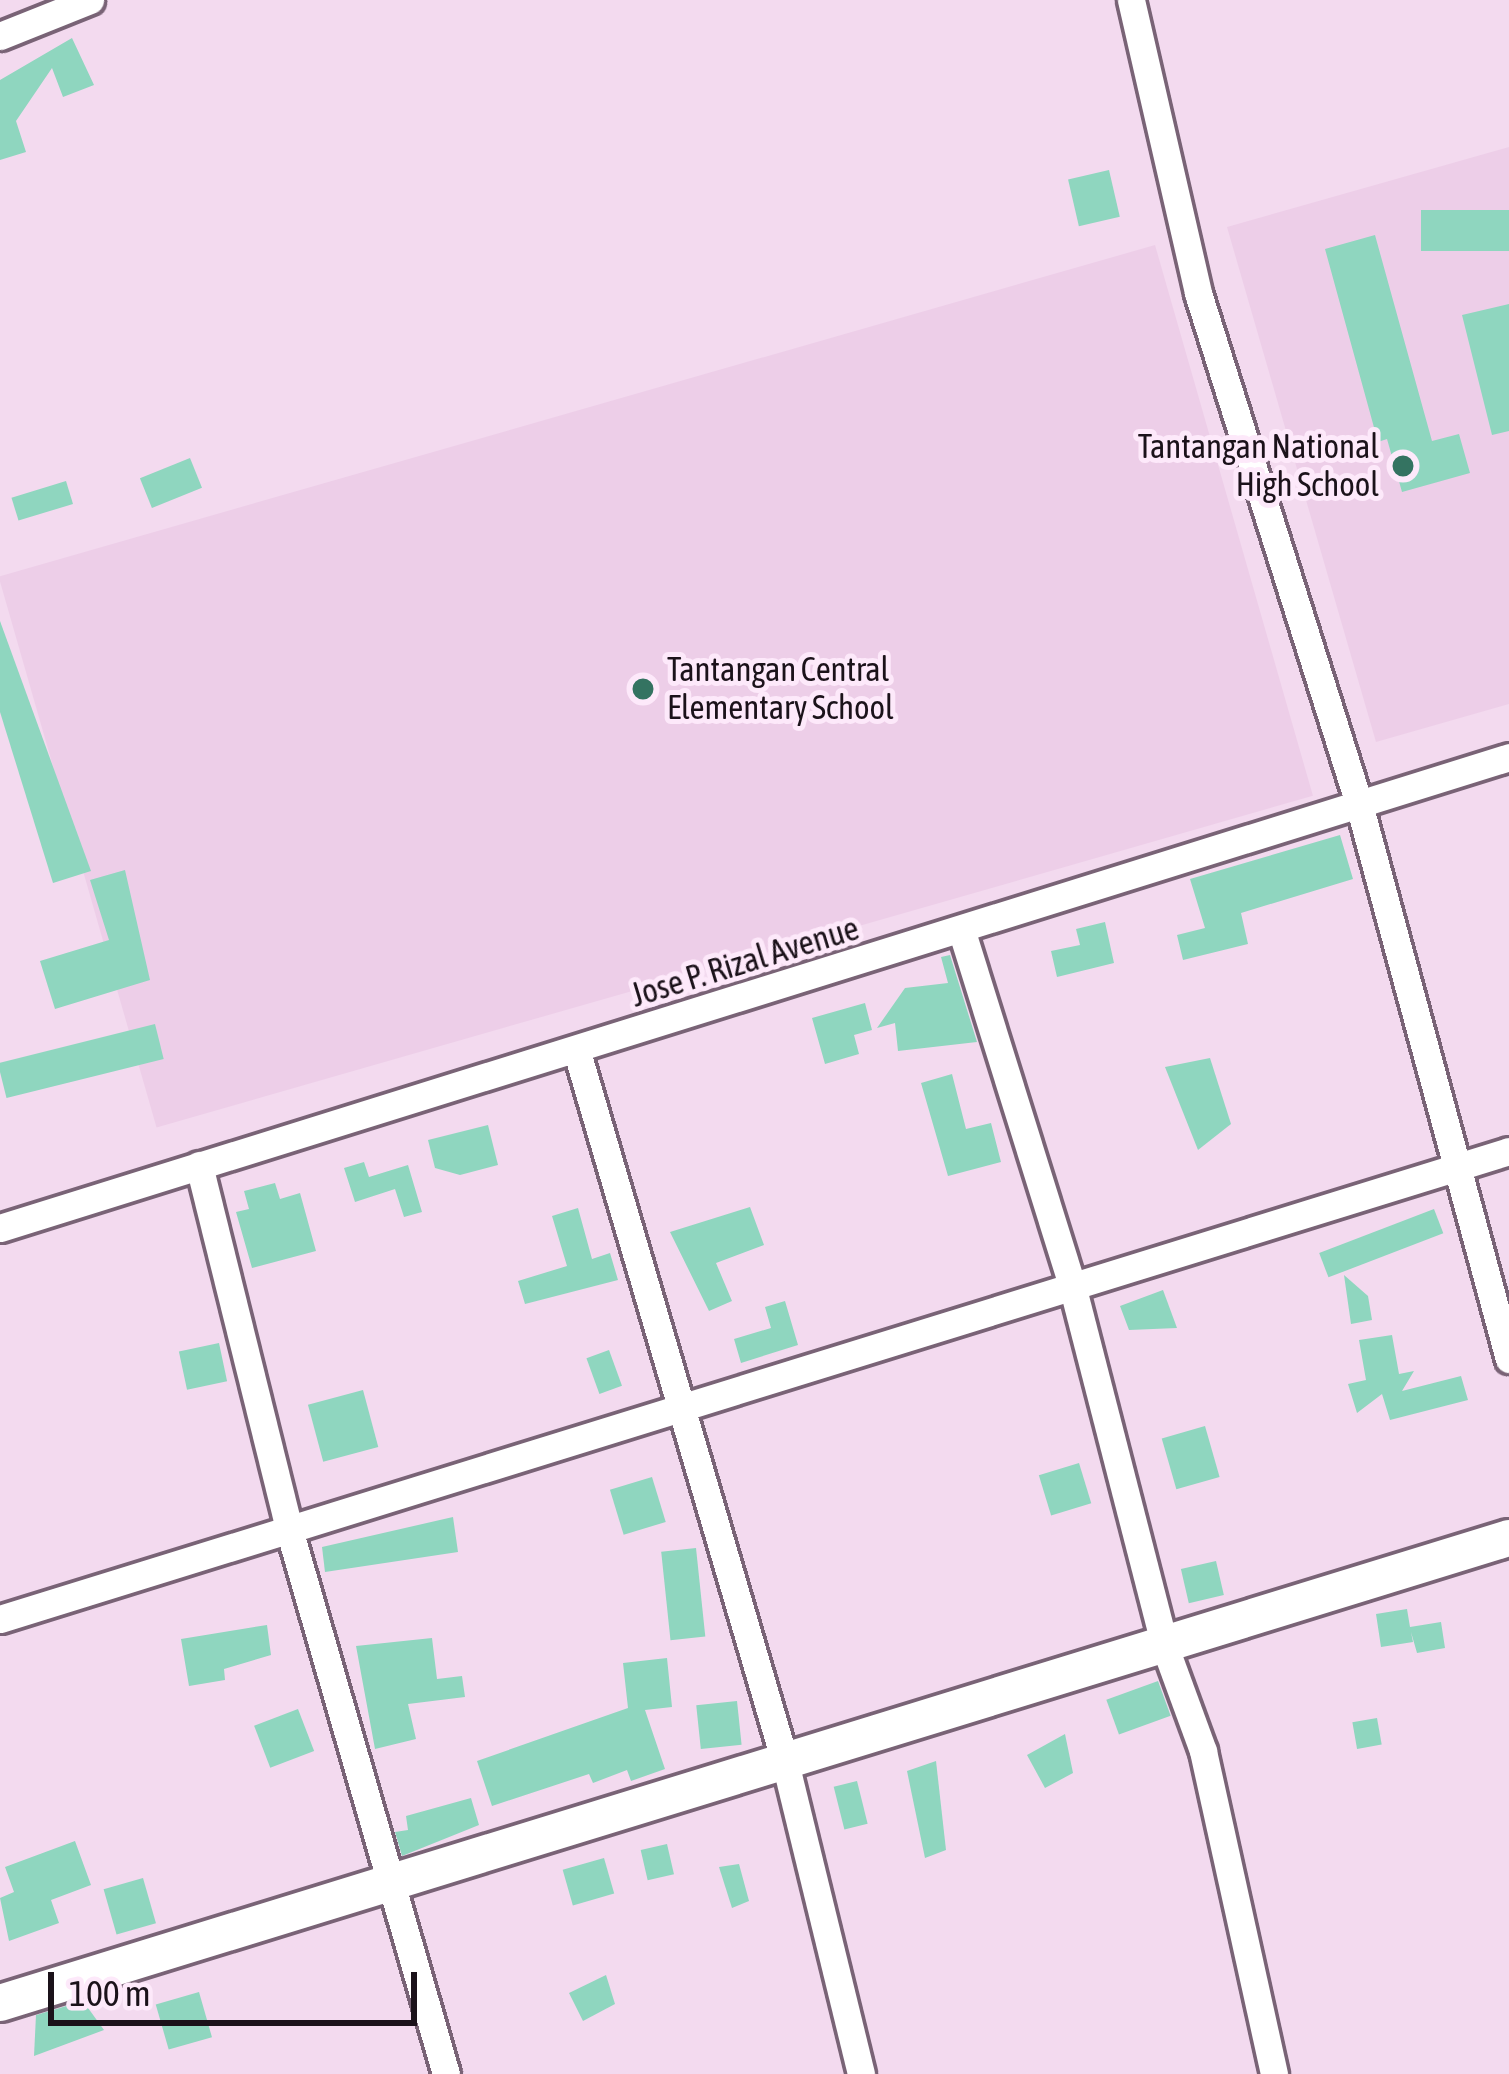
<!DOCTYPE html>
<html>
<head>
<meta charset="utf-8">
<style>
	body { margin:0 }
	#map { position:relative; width:1509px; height:2074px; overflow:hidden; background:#f3daef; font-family:"Asap Condensed",sans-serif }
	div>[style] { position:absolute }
	.built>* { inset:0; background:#edcee8; transform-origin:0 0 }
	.building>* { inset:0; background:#8fd6bf; transform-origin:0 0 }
	.roads { filter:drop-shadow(3px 0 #796376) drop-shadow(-3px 0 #796376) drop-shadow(0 3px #796376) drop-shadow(0 -3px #796376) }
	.minor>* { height:27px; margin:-13.5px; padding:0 13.5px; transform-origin:13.5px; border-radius:13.5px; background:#fff }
	.tertiary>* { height:36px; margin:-18px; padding:0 18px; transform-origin:18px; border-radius:18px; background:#fff }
	.dots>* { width:33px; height:33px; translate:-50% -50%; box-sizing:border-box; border:6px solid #fde9fa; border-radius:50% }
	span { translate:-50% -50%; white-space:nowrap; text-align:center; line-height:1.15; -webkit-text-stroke:10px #fde9fa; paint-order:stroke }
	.poi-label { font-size:33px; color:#1b121a }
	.right { translate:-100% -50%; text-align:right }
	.left { translate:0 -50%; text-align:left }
	.street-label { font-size:33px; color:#1b121a }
	.scale { position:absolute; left:48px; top:1972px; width:369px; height:54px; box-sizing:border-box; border:6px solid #1b121a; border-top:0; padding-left:15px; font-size:36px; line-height:42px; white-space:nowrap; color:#1b121a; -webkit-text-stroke:9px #fde9fa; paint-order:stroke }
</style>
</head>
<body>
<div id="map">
	<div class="built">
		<div style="clip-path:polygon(1509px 147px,1509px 704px,1376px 742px,1227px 227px)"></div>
		<div style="left:1155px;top:245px;width:573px;height:1203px;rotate:74deg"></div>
	</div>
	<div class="building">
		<div style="clip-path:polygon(72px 38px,94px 85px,63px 97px,52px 68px,16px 121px,26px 152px,0 160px,0 80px)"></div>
		<div style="left:1109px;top:170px;width:48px;height:42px;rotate:77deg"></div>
		<div style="left:1509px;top:210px;width:41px;height:88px;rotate:90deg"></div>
		<div style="clip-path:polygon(1375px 235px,1432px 441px,1459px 434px,1470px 473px,1402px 492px,1387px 439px,1378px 442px,1325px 249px)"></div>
		<div style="clip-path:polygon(1509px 304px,1509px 431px,1492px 435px,1462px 315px)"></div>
		<div style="left:190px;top:458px;width:32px;height:54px;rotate:68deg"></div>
		<div style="left:66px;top:481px;width:24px;height:57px;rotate:73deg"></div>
		<div style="clip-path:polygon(0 621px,91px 871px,53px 883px,0 712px)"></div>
		<div style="clip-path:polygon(1340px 835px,1353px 879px,1241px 913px,1248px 944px,1183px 960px,1177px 935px,1205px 928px,1190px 879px)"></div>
		<div style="clip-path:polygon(125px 870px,150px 980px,55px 1009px,40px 961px,109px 940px,90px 880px)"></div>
		<div style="clip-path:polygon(1105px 922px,1114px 963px,1057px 977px,1051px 951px,1080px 945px,1076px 929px)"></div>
		<div style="clip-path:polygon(950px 955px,977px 1042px,898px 1051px,895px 1023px,877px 1028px,905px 988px,948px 983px,941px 957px)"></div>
		<div style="clip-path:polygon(865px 1003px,872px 1030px,854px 1035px,859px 1054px,825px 1064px,812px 1018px)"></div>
		<div style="left:155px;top:1024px;width:36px;height:162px;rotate:76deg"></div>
		<div style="clip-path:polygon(1210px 1058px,1231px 1124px,1198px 1150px,1165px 1067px)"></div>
		<div style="clip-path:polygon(952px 1074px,966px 1129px,991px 1123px,1001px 1162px,948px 1176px,921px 1083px)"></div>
		<div style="clip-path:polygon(488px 1125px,498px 1165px,460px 1175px,435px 1168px,428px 1140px)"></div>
		<div style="clip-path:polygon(364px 1162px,369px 1177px,408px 1165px,422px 1212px,404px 1217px,395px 1189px,355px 1202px,344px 1168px)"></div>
		<div style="clip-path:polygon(275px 1183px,280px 1199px,300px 1193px,316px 1251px,252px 1268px,236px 1212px,249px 1209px,244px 1191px)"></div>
		<div style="clip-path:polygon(750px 1207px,764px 1245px,716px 1263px,732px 1301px,709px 1311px,670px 1232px)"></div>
		<div style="clip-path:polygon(578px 1208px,592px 1259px,610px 1253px,618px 1280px,525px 1304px,518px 1281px,567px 1266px,552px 1216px)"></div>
		<div style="left:1434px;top:1209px;width:26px;height:123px;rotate:69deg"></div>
		<div style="clip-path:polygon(1344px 1275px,1368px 1296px,1372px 1320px,1351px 1324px)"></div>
		<div style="clip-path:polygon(1163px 1290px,1177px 1328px,1129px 1330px,1120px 1306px)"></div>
		<div style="clip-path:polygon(785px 1301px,798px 1345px,741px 1363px,734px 1339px,771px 1328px,765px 1307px)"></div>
		<div style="clip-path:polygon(1392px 1335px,1399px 1374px,1414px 1371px,1402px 1391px,1461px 1376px,1468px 1400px,1390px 1420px,1382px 1394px,1357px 1413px,1348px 1384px,1366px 1380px,1359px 1340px)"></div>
		<div style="left:219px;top:1343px;width:39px;height:41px;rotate:78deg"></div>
		<div style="left:609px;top:1350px;width:38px;height:24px;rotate:70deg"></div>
		<div style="left:363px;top:1390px;width:59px;height:57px;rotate:75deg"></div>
		<div style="left:1205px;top:1426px;width:53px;height:45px;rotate:74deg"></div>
		<div style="left:1079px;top:1463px;width:42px;height:42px;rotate:73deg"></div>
		<div style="left:652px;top:1477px;width:47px;height:44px;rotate:73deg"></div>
		<div style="clip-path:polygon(453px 1517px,458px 1552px,325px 1572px,322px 1547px)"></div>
		<div style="left:696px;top:1548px;width:89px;height:35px;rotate:84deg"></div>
		<div style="left:1216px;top:1561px;width:35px;height:36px;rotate:77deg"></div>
		<div style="clip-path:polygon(1407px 1609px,1410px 1627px,1441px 1622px,1445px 1648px,1417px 1653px,1411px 1632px,1413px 1642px,1381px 1647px,1376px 1614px)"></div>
		<div style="clip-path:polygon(267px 1625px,271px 1655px,224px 1669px,225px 1680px,189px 1686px,181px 1639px)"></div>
		<div style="clip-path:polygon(432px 1638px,437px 1679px,462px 1676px,465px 1697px,408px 1704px,416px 1739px,375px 1749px,356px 1646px)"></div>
		<div style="clip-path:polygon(667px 1658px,672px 1707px,645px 1710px,665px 1769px,631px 1781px,627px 1770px,593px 1783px,589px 1774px,492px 1806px,477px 1761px,628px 1708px,623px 1663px)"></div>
		<div style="left:1158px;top:1681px;width:37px;height:55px;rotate:70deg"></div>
		<div style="left:737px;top:1701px;width:44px;height:41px;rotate:84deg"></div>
		<div style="left:298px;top:1709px;width:45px;height:47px;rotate:69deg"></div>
		<div style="left:1377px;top:1718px;width:27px;height:25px;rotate:80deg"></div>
		<div style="clip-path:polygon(1065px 1734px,1073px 1773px,1045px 1788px,1027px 1755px)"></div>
		<div style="clip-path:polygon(936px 1761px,946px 1850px,925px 1858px,907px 1771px)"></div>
		<div style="left:857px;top:1781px;width:44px;height:24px;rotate:76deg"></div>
		<div style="clip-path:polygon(471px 1798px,479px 1825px,402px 1856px,395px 1832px,408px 1830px,406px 1816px)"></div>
		<div style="clip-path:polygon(75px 1841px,91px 1885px,51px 1900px,59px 1923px,9px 1941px,0 1898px,14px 1892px,5px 1867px)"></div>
		<div style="left:667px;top:1844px;width:31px;height:27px;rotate:77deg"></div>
		<div style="left:604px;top:1858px;width:37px;height:43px;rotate:74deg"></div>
		<div style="clip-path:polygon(739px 1864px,749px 1901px,732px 1908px,719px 1867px)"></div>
		<div style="left:143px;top:1878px;width:47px;height:41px;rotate:74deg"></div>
		<div style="clip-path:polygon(606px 1975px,615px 2004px,583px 2021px,569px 1993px)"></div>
		<div style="left:199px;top:1992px;width:47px;height:45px;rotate:74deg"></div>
		<div style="clip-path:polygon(83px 2001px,104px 2030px,34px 2056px,36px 2015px)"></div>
	</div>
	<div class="roads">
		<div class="minor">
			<div style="left:1131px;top:0;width:301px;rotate:77.1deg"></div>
			<div style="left:1198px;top:293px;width:536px;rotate:72.51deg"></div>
			<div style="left:1359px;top:804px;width:575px;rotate:74.88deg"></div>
			<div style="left:0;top:36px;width:97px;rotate:-21.8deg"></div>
			<div style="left:962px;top:932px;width:366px;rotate:72.7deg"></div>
			<div style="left:1071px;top:1281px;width:378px;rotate:75.6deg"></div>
			<div style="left:1165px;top:1647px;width:111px;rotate:69.9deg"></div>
			<div style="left:1203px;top:1751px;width:331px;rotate:77.6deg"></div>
			<div style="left:577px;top:1052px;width:740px;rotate:73.67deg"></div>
			<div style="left:785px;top:1762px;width:321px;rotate:76.3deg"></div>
			<div style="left:199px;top:1165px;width:375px;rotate:76.1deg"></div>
			<div style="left:289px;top:1529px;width:567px;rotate:73.93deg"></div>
			<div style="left:0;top:1228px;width:1581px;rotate:-17.33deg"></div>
			<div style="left:0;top:1619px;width:1580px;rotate:-17.23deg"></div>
		</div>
		<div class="tertiary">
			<div style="left:0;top:2003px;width:1579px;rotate:-17.13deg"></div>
		</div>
	</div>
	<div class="dots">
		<div style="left:1403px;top:466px;background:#347361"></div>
		<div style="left:643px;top:689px;background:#347361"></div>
	</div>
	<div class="poi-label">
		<span class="right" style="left:1379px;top:466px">Tantangan National<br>High School</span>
		<span class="left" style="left:667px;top:689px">Tantangan Central<br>Elementary School</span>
	</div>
	<div class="street-label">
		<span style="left:745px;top:962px;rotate:-17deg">Jose P. Rizal Avenue</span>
	</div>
	<div class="scale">100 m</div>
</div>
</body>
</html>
